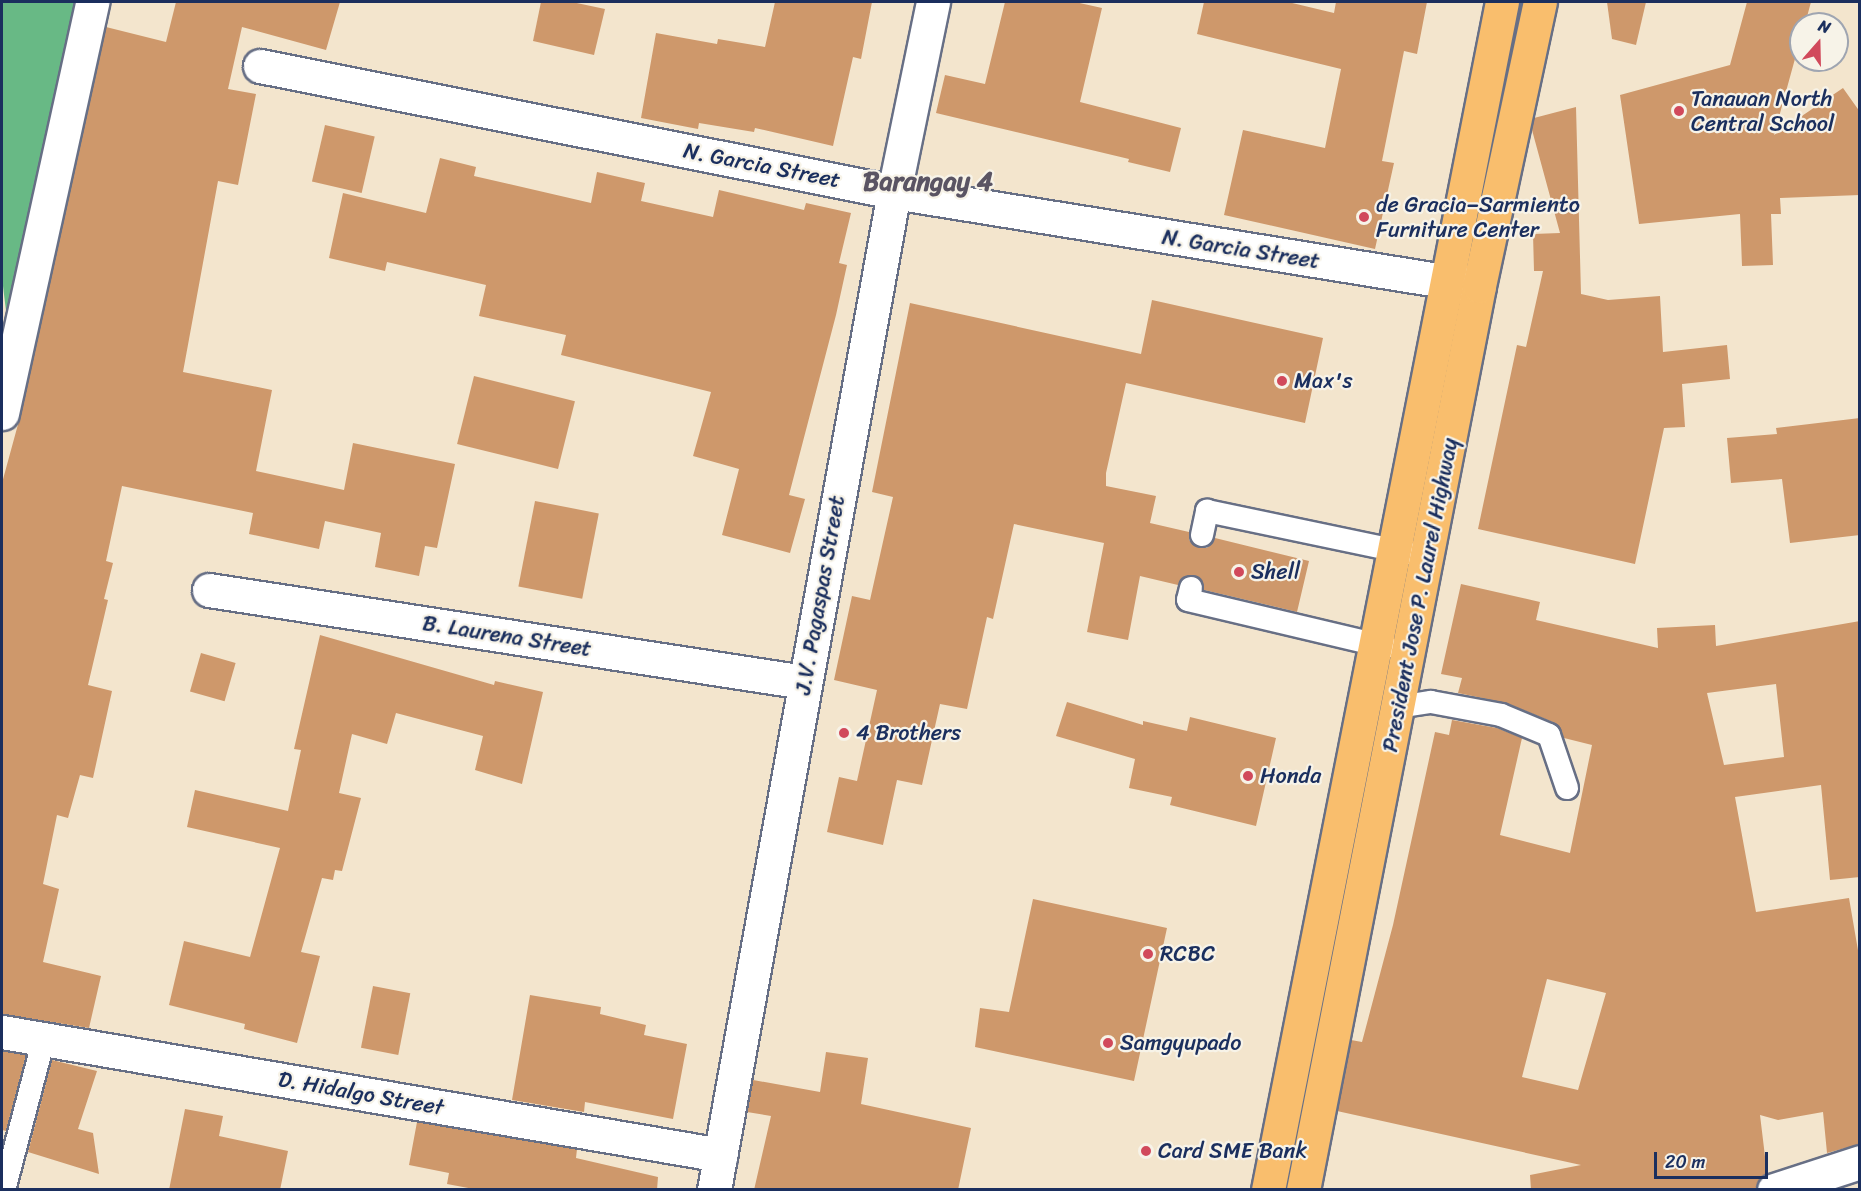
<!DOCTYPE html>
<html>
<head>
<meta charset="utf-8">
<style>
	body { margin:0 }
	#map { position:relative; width:1861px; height:1191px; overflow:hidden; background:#f3e5cd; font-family:Sriracha,sans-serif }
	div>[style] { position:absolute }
	.forest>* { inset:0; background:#68b985 }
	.building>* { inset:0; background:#ce986b; transform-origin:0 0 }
	.roads { filter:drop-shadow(2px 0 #676f85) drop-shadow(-2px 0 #676f85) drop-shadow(0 2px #676f85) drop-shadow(0 -2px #676f85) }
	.service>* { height:22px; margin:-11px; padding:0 11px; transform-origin:11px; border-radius:11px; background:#fff }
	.minor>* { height:33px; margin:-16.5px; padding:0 16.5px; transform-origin:16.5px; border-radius:16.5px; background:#fff }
	.trunk>* { height:33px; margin:-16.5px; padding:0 16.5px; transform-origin:16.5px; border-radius:16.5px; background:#f9be6d }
	.dots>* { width:16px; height:16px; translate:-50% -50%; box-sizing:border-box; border:3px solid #f7f3e8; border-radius:50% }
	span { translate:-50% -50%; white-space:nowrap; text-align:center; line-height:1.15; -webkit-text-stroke:4.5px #f7f3e8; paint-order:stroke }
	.poi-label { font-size:22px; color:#1b2f5e }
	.left { translate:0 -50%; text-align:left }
	.street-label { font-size:22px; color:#1b2f5e }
	.quarter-label { font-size:26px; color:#5a5463; font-weight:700 }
	.frame { position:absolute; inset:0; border:3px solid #1b2f5e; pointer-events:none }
	.north { position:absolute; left:1789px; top:12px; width:60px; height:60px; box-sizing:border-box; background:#f7f3e8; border:2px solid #9fa5b1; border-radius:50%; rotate:20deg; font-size:16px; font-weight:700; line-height:24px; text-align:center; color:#1b2f5e }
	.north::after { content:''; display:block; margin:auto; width:21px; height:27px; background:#d1495b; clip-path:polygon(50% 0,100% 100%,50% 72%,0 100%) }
	.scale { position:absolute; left:1654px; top:1152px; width:114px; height:27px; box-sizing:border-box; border:3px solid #1b2f5e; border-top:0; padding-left:8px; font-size:18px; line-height:21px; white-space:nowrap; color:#1b2f5e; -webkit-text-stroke:4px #f7f3e8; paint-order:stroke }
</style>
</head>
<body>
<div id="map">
	<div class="forest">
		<div style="clip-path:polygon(2px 2px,85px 2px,8px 327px,2px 278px)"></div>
	</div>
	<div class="building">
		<div style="clip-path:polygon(176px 2px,340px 2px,326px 50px,242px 27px,228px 89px,256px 94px,238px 185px,218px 181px,183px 372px,272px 390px,256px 471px,344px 490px,353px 443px,455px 464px,437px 548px,425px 546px,419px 576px,375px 567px,381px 533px,325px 521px,319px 549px,249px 534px,253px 513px,122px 486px,106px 561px,113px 563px,104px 599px,108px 600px,88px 685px,112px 691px,93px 778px,80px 775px,68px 818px,57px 815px,43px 884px,59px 889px,43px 962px,101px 976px,89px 1028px,2px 1014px,2px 483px,20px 417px,106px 27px,166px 42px)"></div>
		<div style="clip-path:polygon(541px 2px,572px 2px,605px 9px,594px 55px,533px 41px)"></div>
		<div style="clip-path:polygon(775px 2px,872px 2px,861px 59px,853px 57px,833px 146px,755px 128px,754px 132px,699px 123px,698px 129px,641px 118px,656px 33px,717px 44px,718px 39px,765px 47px)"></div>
		<div style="clip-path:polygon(1005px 2px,1075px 2px,1102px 8px,1080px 102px,1181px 128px,1170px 172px,1128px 162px,1129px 159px,936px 113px,945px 75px,985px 84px)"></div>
		<div style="clip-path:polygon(1204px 2px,1288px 2px,1334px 13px,1336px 2px,1427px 2px,1417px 54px,1404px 51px,1382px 161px,1394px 163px,1375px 249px,1224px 215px,1243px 130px,1325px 148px,1341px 69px,1197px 34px)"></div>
		<div style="clip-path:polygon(1607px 2px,1646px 2px,1636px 45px,1612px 39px)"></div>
		<div style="clip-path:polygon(1747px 2px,1811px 2px,1805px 24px,1801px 24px,1801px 37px,1774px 135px,1843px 88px,1860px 112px,1860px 195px,1780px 198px,1781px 214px,1771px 214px,1773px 265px,1742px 266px,1740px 214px,1639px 224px,1620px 95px,1730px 65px)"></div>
		<div style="clip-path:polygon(1576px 107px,1581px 294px,1608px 300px,1660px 296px,1663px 352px,1727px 345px,1730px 379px,1682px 384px,1685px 427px,1664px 428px,1635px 564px,1478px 529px,1517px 345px,1526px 347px,1543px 271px,1534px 271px,1533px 234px,1560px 233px,1532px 130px,1534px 118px)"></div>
		<div style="left:325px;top:125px;width:51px;height:58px;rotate:13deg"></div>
		<div style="clip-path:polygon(440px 158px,476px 167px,474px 176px,591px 203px,597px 172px,645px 183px,641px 201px,713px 217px,719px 190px,804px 210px,806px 203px,851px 213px,839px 263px,847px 265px,836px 315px,789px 495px,805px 499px,790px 553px,722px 535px,739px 469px,693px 456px,711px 392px,561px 355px,566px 335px,479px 316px,486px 285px,387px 262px,385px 271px,329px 258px,343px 193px,426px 213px)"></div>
		<div style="clip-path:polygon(1152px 300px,1323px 338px,1305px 423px,1126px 383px,1106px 473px,1106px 486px,1156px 496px,1150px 523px,1189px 532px,1189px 540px,1199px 548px,1207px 548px,1215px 538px,1309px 561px,1297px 612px,1204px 590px,1201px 579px,1194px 575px,1182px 578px,1178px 585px,1140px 576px,1128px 640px,1087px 632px,1104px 543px,1014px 524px,993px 619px,987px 617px,967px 709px,940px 704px,922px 785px,897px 780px,883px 845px,827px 832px,839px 777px,857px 781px,877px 690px,834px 680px,852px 596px,870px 600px,893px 497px,872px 492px,910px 303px,1141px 354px)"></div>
		<div style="left:474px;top:376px;width:104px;height:70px;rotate:14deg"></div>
		<div style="clip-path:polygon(1860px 418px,1860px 535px,1790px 543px,1782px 479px,1731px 483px,1727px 438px,1777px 434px,1776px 428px)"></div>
		<div style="left:535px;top:501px;width:65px;height:87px;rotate:11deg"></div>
		<div style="clip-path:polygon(evenodd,1461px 584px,1540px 602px,1536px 620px,1658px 648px,1657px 628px,1715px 625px,1716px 646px,1860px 621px,1860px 877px,1830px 880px,1821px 785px,1735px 797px,1756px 912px,1849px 898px,1860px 962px,1860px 1144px,1827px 1153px,1823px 1112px,1778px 1120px,1760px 1115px,1767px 1173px,1760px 1178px,1756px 1190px,1531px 1190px,1530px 1175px,1581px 1165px,1337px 1111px,1351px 1040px,1362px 1042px,1393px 925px,1435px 732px,1449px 735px,1452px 720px,1497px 728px,1522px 738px,1500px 835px,1570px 853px,1592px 745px,1564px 738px,1555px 723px,1506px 703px,1458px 693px,1462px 678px,1441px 674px,1461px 584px,1776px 684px,1784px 757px,1724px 765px,1707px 693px,1776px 684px,1461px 584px,1547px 979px,1606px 993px,1578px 1090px,1522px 1077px,1547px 979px)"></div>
		<div style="clip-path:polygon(320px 635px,494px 685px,495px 681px,543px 692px,522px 784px,475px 770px,483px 736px,396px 713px,387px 744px,352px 734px,339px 793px,361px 798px,342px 871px,335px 870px,333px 880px,322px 878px,301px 952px,320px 956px,297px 1043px,244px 1029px,245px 1024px,169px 1005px,184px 941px,250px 957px,280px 848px,187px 827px,195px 790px,288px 811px,301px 750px,294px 749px)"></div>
		<div style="left:201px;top:653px;width:36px;height:40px;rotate:16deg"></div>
		<div style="clip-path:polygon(1067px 702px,1143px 725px,1143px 721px,1187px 731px,1190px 717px,1276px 738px,1256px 826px,1170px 805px,1172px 797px,1129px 788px,1135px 759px,1056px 736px)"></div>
		<div style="clip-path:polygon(1033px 899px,1167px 928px,1134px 1081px,975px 1047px,980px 1008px,1009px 1012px)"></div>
		<div style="left:373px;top:986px;width:38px;height:63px;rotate:11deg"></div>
		<div style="clip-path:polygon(530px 995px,601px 1007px,600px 1014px,646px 1025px,644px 1035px,687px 1044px,673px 1119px,585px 1102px,584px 1112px,512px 1100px)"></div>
		<div style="clip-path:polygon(2px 1051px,26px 1055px,6px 1131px,2px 1130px)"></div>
		<div style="clip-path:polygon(826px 1052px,868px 1058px,861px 1104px,971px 1128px,958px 1190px,754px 1190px,771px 1116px,747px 1112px,753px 1080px,820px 1092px)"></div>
		<div style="clip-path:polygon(52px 1060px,97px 1071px,78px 1129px,93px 1133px,99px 1174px,28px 1152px)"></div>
		<div style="clip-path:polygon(185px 1109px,223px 1116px,219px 1136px,288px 1151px,280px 1190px,169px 1190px)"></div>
		<div style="clip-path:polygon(417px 1122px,577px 1149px,576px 1158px,658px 1177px,657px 1190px,479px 1190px,447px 1184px,449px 1173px,409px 1165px)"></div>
	</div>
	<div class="roads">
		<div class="service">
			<div style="left:1202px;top:535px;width:25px;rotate:-78deg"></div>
			<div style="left:1207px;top:511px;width:205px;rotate:11.8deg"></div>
			<div style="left:1191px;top:588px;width:12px;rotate:104deg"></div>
			<div style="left:1188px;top:600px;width:204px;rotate:13.3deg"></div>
			<div style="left:1398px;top:707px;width:33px;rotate:-9deg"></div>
			<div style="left:1431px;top:702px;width:71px;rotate:10.5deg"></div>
			<div style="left:1501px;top:715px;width:52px;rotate:22.6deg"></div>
			<div style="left:1549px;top:735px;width:56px;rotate:71.2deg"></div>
			<div style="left:4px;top:1190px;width:153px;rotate:-75.2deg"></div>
		</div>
		<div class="minor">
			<div style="left:260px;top:66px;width:646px;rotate:11.24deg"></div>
			<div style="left:894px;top:192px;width:589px;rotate:9.19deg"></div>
			<div style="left:2px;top:413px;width:421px;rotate:-77.6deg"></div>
			<div style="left:209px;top:590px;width:602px;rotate:8.79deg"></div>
			<div style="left:2px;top:1032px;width:729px;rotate:9.71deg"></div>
			<div style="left:714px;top:1190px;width:1014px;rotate:-79.78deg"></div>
			<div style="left:894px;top:192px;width:194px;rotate:-78.4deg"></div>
			<div style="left:1774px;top:1190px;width:90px;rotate:-18deg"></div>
		</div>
		<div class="trunk">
			<div style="left:1268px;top:1190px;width:1211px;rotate:-78.86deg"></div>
			<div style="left:1303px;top:1190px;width:921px;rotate:-78.98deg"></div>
			<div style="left:1479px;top:286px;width:290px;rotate:-77.9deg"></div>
		</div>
	</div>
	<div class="dots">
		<div style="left:1679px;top:111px;background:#d1495b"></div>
		<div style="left:1364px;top:217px;background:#d1495b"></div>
		<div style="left:1282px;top:381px;background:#d1495b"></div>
		<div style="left:1239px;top:572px;background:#d1495b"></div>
		<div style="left:844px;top:733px;background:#d1495b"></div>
		<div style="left:1248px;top:776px;background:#d1495b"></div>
		<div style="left:1148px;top:954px;background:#d1495b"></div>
		<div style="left:1108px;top:1043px;background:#d1495b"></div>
		<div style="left:1146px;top:1151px;background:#d1495b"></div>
	</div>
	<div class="poi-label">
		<span class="left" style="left:1691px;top:111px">Tanauan North<br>Central School</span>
		<span class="left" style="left:1376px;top:217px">de Gracia–Sarmiento<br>Furniture Center</span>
		<span class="left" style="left:1294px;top:381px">Max's</span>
		<span class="left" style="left:1251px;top:572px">Shell</span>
		<span class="left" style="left:856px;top:733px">4 Brothers</span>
		<span class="left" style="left:1260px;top:776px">Honda</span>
		<span class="left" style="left:1160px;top:954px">RCBC</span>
		<span class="left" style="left:1120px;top:1043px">Samgyupado</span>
		<span class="left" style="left:1158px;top:1151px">Card SME Bank</span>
	</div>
	<div class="street-label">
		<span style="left:762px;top:165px;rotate:11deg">N. Garcia Street</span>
		<span style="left:1241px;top:249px;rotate:9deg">N. Garcia Street</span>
		<span style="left:820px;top:595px;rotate:-80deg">J.V. Pagaspas Street</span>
		<span style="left:1420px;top:595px;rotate:-79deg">President Jose P. Laurel Highway</span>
		<span style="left:507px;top:636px;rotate:9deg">B. Laurena Street</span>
		<span style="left:361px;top:1093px;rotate:10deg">D. Hidalgo Street</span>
	</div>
	<div class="quarter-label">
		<span style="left:928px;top:182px">Barangay 4</span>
	</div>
	<div class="frame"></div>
	<div class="north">N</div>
	<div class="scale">20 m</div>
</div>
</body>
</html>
